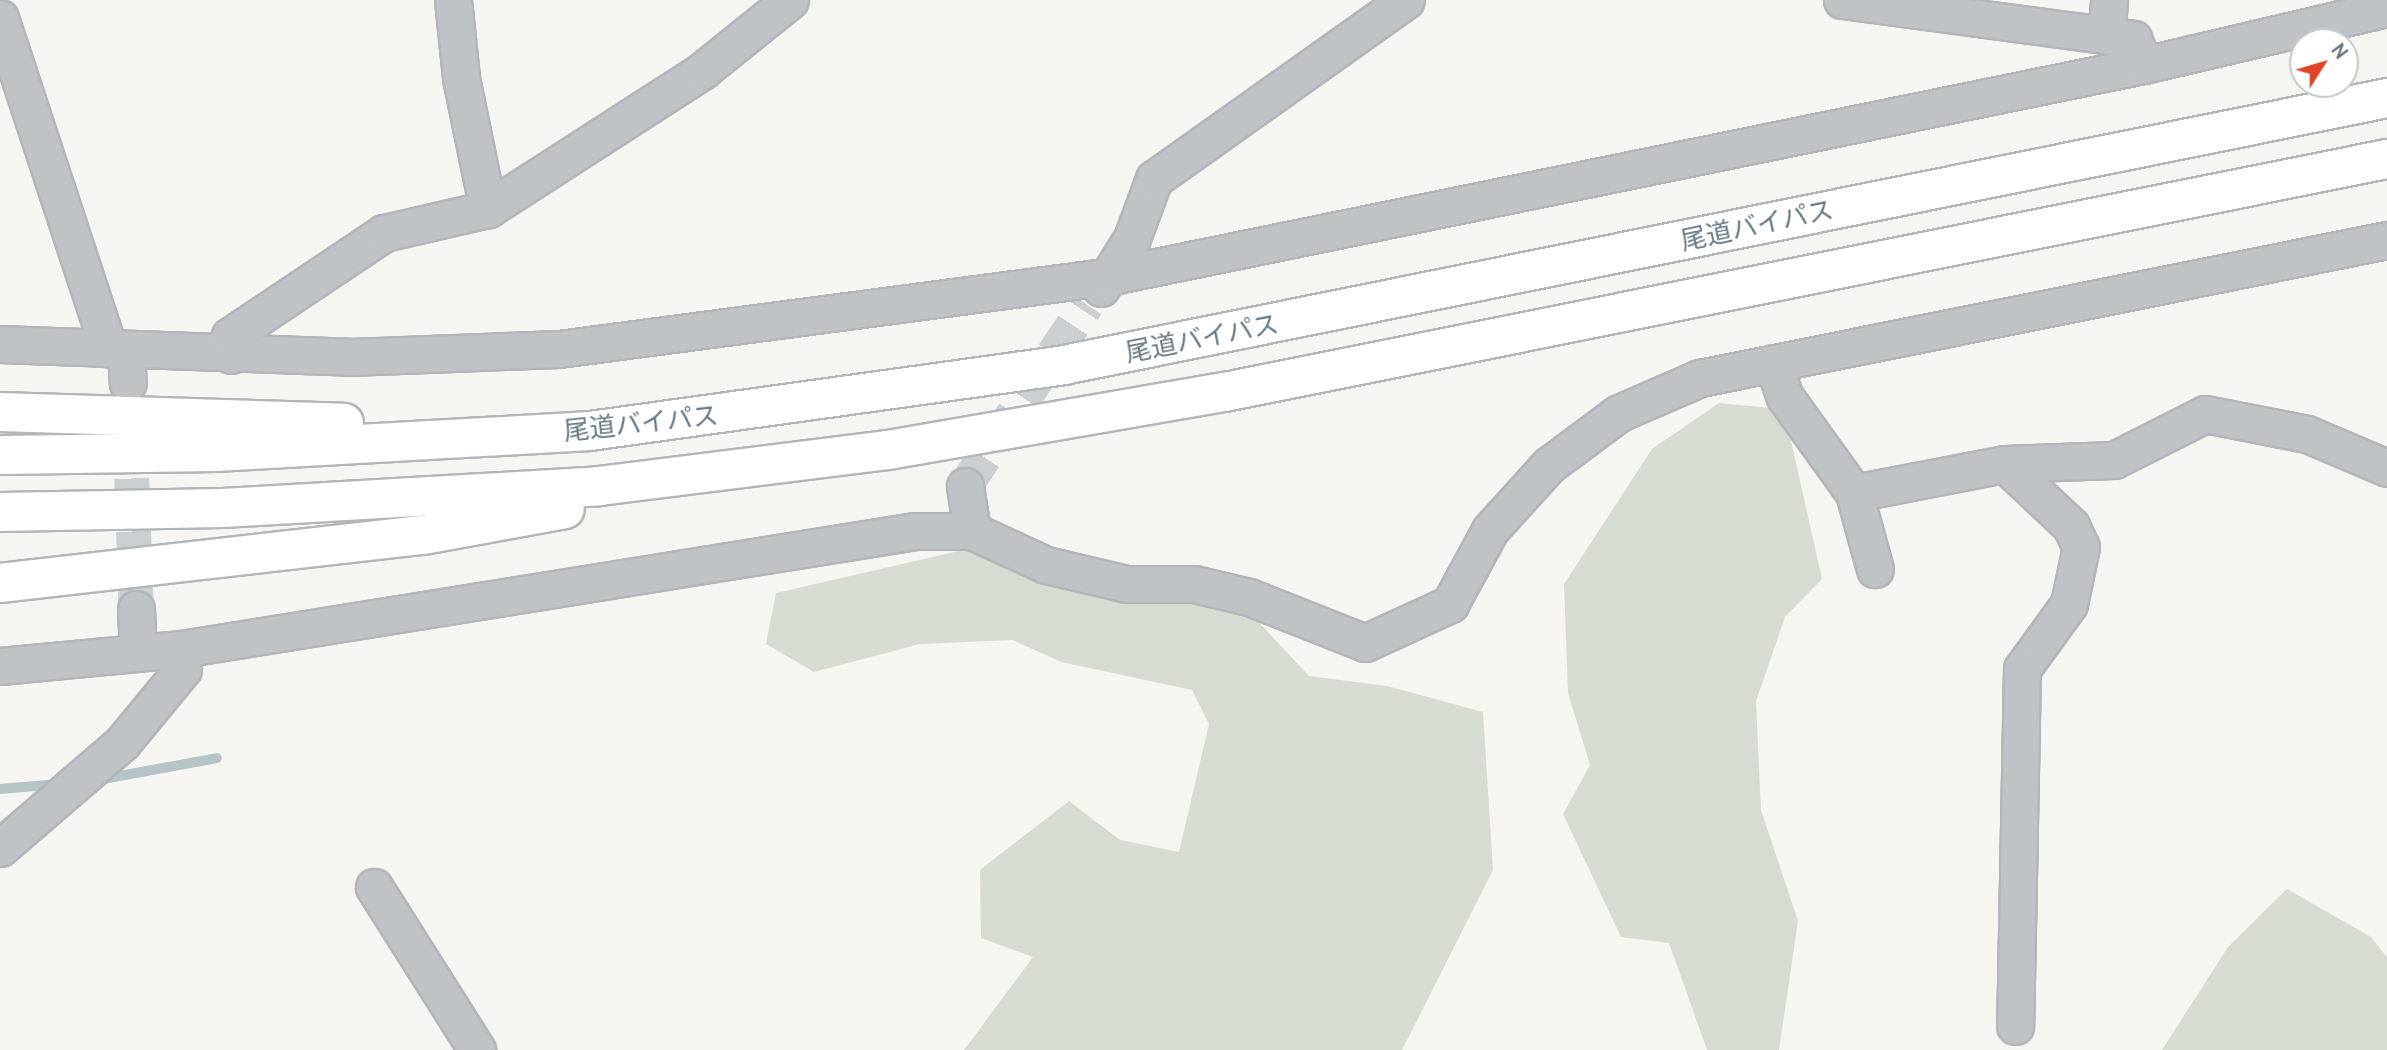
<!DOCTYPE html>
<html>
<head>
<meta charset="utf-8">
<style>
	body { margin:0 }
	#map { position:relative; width:2387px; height:1050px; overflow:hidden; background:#f6f5f2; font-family:Cabin,"Noto Sans JP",sans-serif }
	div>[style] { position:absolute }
	.green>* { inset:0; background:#d7dcd3 }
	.stream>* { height:10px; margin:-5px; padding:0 5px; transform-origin:5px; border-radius:5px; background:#b5c4c6 }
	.street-tunnel>* { height:35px; margin-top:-17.5px; transform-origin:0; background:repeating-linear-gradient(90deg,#cad0d1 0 35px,transparent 0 53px) }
	.roads { filter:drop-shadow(2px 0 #b2b6b9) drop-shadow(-2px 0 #b2b6b9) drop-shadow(0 2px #b2b6b9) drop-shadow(0 -2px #b2b6b9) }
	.street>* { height:35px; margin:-17.5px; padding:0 17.5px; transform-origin:17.5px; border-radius:17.5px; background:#bfc3c6 }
	.highway>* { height:38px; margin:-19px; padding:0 19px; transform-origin:19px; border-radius:19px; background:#fff }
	span { translate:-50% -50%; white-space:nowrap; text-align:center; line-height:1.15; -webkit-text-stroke:7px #fff; paint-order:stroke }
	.street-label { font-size:26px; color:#657883 }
	.north { position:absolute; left:2289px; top:28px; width:70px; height:70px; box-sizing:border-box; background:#fff; border:2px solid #c1c9cd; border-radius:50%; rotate:53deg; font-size:19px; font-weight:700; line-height:28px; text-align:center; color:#657883 }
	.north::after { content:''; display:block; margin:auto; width:24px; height:32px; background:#e14427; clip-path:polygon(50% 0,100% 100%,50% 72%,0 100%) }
</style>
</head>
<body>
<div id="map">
	<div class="green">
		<div style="clip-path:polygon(1719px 403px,1784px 409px,1822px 579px,1785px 617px,1756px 701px,1761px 810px,1798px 921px,1779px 1050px,1707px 1050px,1669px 943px,1621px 937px,1563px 814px,1590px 765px,1568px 693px,1564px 584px,1652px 449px)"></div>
		<div style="clip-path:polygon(976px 547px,1129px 604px,1184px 596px,1252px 615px,1309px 676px,1387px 686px,1483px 712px,1493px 870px,1402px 1050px,964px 1050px,1033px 957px,981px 938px,980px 870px,1069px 801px,1120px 840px,1179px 852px,1209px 724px,1192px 690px,1061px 662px,1013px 640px,920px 644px,814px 672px,766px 644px,776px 593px)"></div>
		<div style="clip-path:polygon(2287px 889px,2371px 937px,2387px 957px,2387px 1050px,2162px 1050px,2228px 947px)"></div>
	</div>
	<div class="stream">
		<div style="left:92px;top:781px;width:127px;rotate:-10.4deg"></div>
		<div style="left:0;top:789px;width:59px;rotate:-4.8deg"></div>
	</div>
	<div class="street-tunnel">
		<div style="left:130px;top:425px;width:184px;rotate:88.1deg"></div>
		<div style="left:965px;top:486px;width:219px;rotate:-56.2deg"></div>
	</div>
	<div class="roads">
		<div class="street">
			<div style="left:453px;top:0;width:78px;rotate:84.1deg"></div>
			<div style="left:461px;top:78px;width:134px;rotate:78.4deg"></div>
			<div style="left:1842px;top:0;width:294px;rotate:7.6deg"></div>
			<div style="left:2133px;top:39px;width:28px;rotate:67deg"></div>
			<div style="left:0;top:18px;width:348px;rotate:71.8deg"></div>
			<div style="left:2106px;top:36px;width:36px;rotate:-85deg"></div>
			<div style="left:1101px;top:288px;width:59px;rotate:-58.2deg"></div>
			<div style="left:1132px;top:238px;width:63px;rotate:-69.6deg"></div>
			<div style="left:1154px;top:179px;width:309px;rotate:-35.4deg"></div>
			<div style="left:0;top:344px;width:350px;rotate:2.1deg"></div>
			<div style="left:350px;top:357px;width:209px;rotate:-2.2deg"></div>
			<div style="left:559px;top:349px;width:558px;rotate:-7.52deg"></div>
			<div style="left:1112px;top:276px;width:1053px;rotate:-11.56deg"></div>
			<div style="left:2144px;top:65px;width:250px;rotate:-13.2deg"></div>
			<div style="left:126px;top:350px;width:33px;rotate:87deg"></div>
			<div style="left:231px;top:355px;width:19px;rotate:-93deg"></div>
			<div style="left:230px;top:336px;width:185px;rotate:-33.8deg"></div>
			<div style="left:384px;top:233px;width:107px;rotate:-13deg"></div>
			<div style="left:488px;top:209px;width:255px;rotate:-32.8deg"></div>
			<div style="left:702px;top:71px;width:113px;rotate:-38.9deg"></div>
			<div style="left:1773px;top:363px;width:36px;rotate:71deg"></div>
			<div style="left:1785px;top:397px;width:118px;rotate:54.3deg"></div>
			<div style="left:1854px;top:493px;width:79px;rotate:74.6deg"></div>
			<div style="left:2005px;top:464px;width:91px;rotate:43.2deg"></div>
			<div style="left:2071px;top:526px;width:23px;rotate:65deg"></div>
			<div style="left:2081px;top:547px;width:58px;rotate:101.9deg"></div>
			<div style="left:2069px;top:604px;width:80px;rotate:125.9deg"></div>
			<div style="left:2022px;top:669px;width:357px;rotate:91.1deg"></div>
			<div style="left:965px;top:486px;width:46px;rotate:81.2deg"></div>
			<div style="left:1854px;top:493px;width:154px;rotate:-10.9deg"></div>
			<div style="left:2005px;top:464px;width:109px;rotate:-2.1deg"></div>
			<div style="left:2114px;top:460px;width:102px;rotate:-26.8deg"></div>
			<div style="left:2205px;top:414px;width:104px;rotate:11.1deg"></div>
			<div style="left:2307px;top:434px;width:87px;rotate:23deg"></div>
			<div style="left:136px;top:609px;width:44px;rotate:87.4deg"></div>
			<div style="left:0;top:666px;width:182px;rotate:-5.4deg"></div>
			<div style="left:181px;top:649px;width:743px;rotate:-9.13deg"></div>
			<div style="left:915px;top:531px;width:57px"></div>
			<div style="left:972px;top:531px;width:81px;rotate:24.7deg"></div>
			<div style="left:1046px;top:565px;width:83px;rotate:13.2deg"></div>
			<div style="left:1127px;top:584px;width:67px"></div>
			<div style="left:1194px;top:584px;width:57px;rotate:13.3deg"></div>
			<div style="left:1249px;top:597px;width:125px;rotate:21.6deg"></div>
			<div style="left:1365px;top:643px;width:94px;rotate:-24.6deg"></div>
			<div style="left:1450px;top:604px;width:84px;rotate:-61.6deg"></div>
			<div style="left:1490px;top:530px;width:88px;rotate:-47.8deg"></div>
			<div style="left:1549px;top:465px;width:87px;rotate:-36.6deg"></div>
			<div style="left:1619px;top:413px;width:88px;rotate:-23.4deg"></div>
			<div style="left:1700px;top:378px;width:701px;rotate:-11.36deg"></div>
			<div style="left:0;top:848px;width:161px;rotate:-40.7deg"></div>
			<div style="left:122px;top:743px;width:96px;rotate:-50.5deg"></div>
			<div style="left:183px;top:669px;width:20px;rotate:-96deg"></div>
			<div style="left:374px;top:887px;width:193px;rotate:57.7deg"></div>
		</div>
		<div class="highway">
			<div style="left:0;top:412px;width:344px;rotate:1.8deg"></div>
			<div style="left:0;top:455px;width:216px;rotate:-0.8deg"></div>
			<div style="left:216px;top:452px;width:375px;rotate:-3.2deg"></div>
			<div style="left:590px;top:431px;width:479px;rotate:-7.9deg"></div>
			<div style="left:1064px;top:365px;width:1350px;rotate:-11.41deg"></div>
			<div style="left:0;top:512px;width:223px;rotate:-1deg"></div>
			<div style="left:223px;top:508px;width:377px;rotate:-3.3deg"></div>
			<div style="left:599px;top:486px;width:291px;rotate:-7.1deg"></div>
			<div style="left:888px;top:450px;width:342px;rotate:-9.8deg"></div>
			<div style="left:1225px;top:392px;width:1185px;rotate:-11.34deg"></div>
			<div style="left:0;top:583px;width:427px;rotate:-6.5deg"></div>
			<div style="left:424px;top:535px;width:143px;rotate:-10.4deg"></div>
		</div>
	</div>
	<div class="street-label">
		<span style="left:1757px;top:226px;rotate:-12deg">尾道バイパス</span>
		<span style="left:1202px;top:339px;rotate:-11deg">尾道バイパス</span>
		<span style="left:641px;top:424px;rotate:-6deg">尾道バイパス</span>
	</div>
	<div class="north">N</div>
</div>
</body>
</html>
